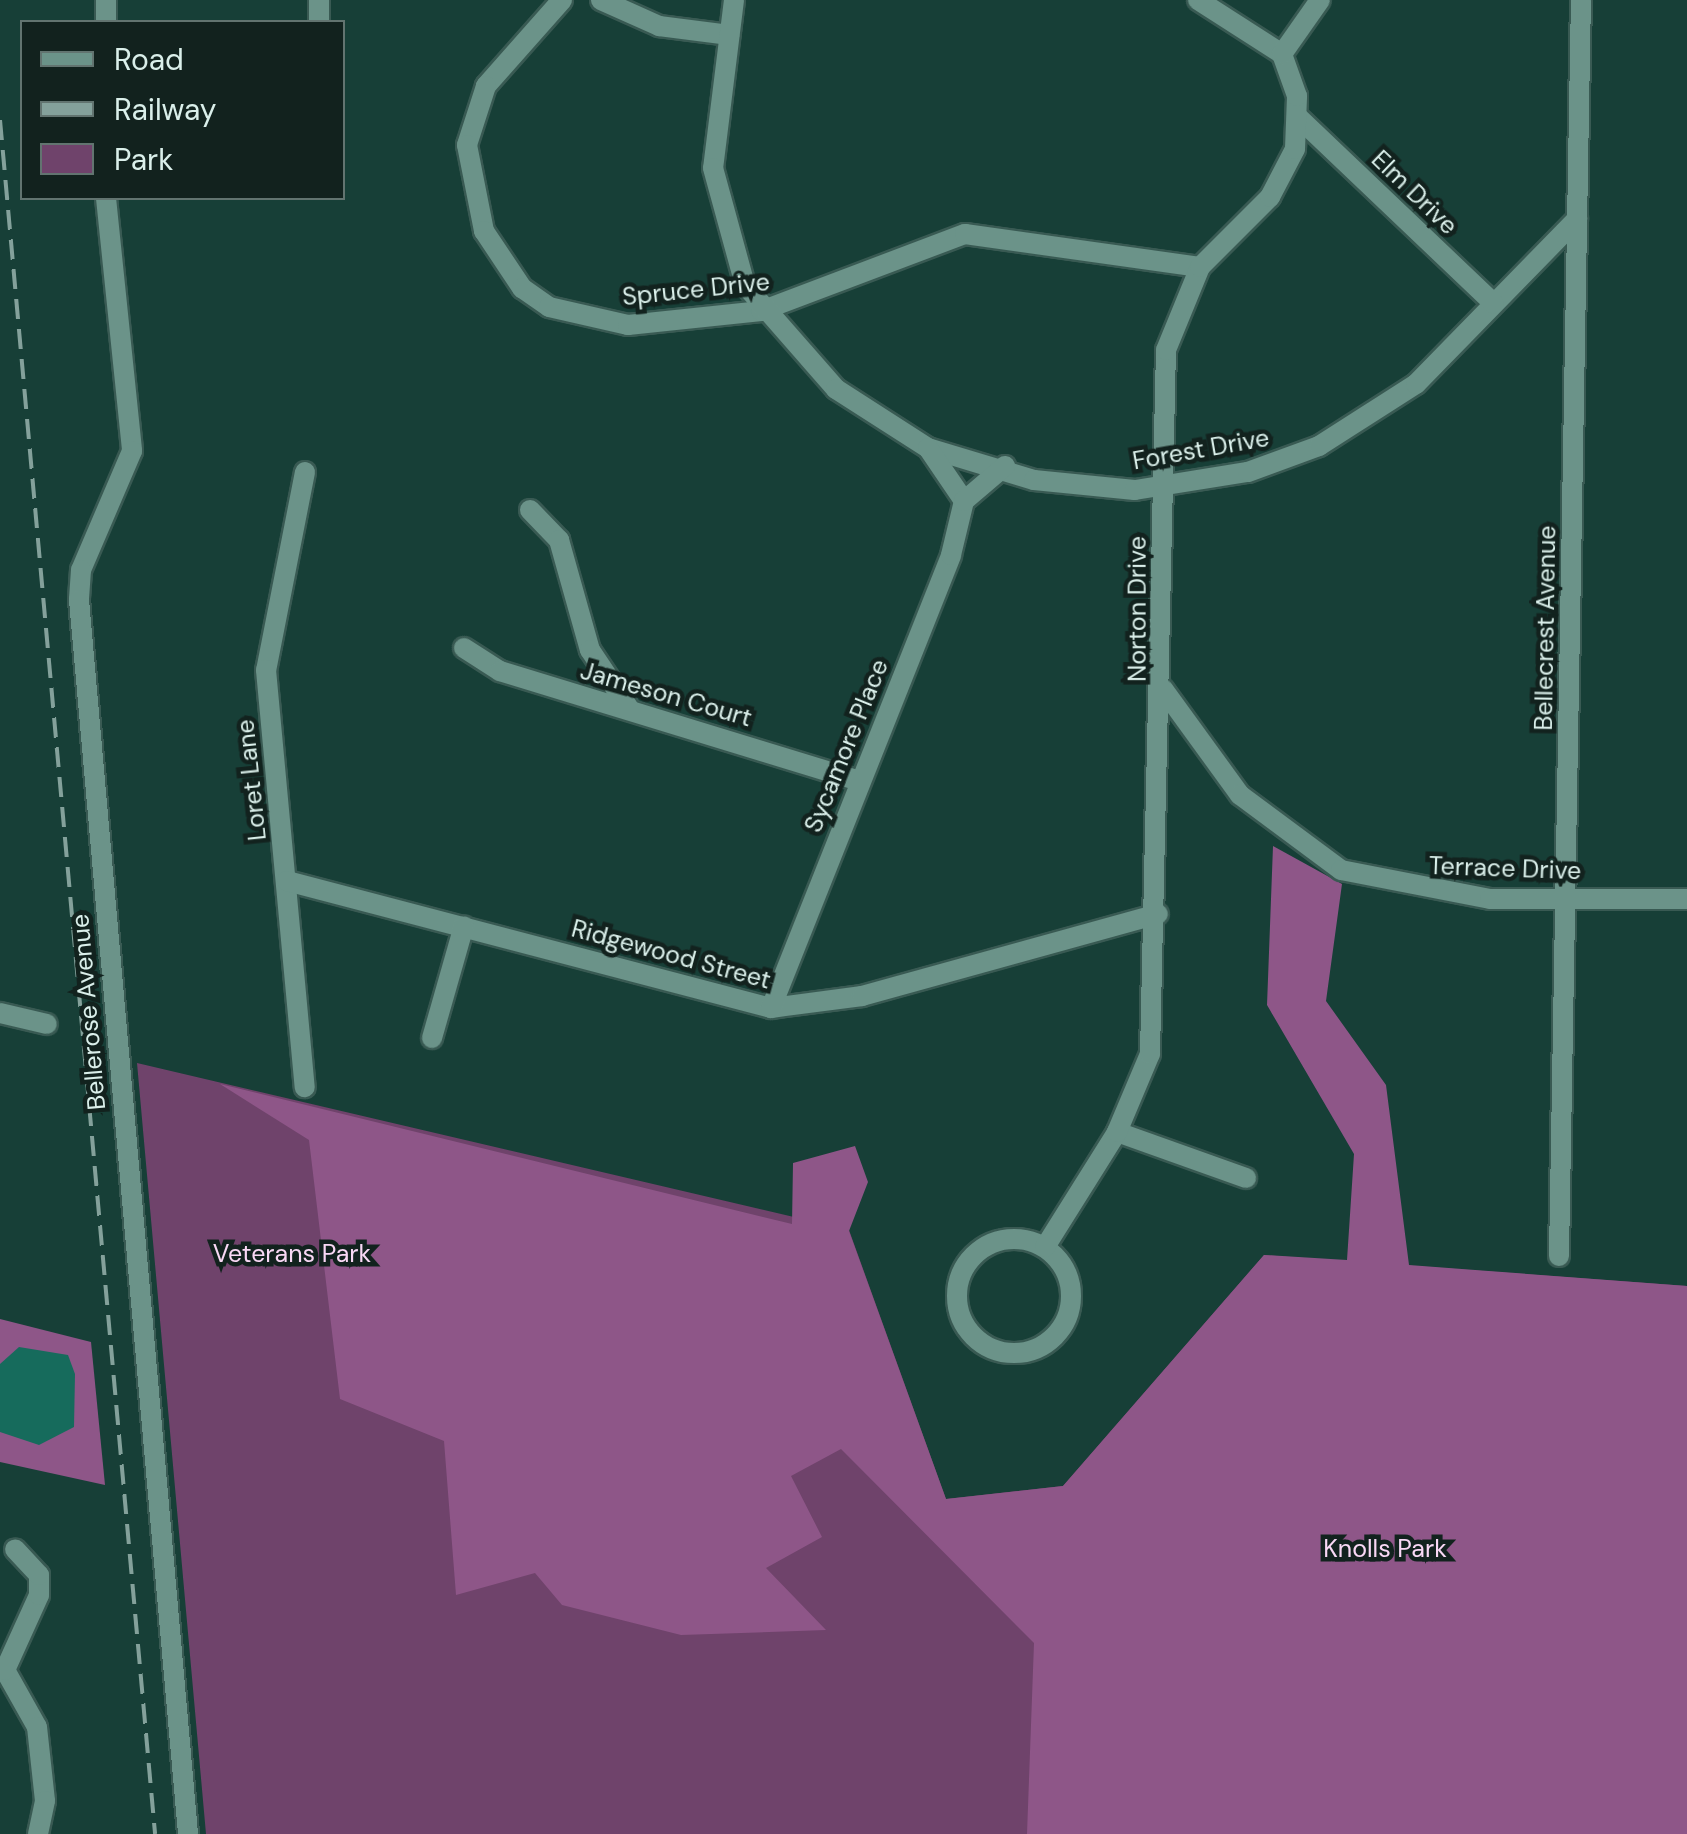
<!DOCTYPE html>
<html>
<head>
<meta charset="utf-8">
<style>
	body { margin:0 }
	#map { position:relative; width:1687px; height:1834px; overflow:hidden; background:#173f37; font-family:"DM Sans",sans-serif }
	div>[style] { position:absolute }
	.green>* { inset:0; background:#6f436b }
	.forest>* { inset:0; background:#8e5688 }
	.water>* { inset:0; background:#166b5c }
	.roads { filter:drop-shadow(2px 0 #395a53) drop-shadow(-2px 0 #395a53) drop-shadow(0 2px #395a53) drop-shadow(0 -2px #395a53) }
	.minor>* { height:20px; margin:-10px; padding:0 10px; transform-origin:10px; border-radius:10px; background:#6b9389 }
	.minor>.ring { margin:-10px; padding:0; box-sizing:content-box; background:none; border:20px solid #6b9389; border-radius:50% }
	.rail>* { height:4px; margin-top:-2px; transform-origin:0; background:repeating-linear-gradient(90deg,#84a19b 0 20px,transparent 0 30px) }
	span { translate:-50% -50%; white-space:nowrap; text-align:center; line-height:1.15; -webkit-text-stroke:9px #12221e; paint-order:stroke }
	.street-label { font-size:25px; color:#daefea }
	.park-label { font-size:25px; color:#f9d8f5 }
	.legend { position:absolute; left:20px; top:20px; width:325px; height:180px; box-sizing:border-box; background:#12221e; border:2px solid #627470; margin:0; padding:12px 18px; list-style:none; font-size:30px; color:#daefea }
	.legend li { display:flex; align-items:center; gap:20px; height:50px }
	.legend b { width:50px; border:2px solid #627470 }
</style>
</head>
<body>
<div id="map">
	<div class="green">
		<div style="clip-path:polygon(137px 1063px,849px 1230px,946px 1499px,1063px 1486px,1264px 1255px,1687px 1286px,1687px 1834px,206px 1834px)"></div>
	</div>
	<div class="forest">
		<div style="clip-path:polygon(1273px 846px,1342px 884px,1326px 1001px,1386px 1085px,1409px 1265px,1687px 1286px,1687px 1834px,1027px 1834px,1034px 1643px,841px 1449px,791px 1476px,822px 1537px,766px 1568px,826px 1630px,681px 1635px,562px 1605px,535px 1573px,456px 1595px,444px 1441px,340px 1399px,309px 1140px,220px 1084px,792px 1224px,793px 1163px,855px 1146px,868px 1182px,849px 1231px,946px 1499px,1063px 1486px,1264px 1255px,1347px 1260px,1354px 1154px,1267px 1005px)"></div>
		<div style="clip-path:polygon(0 1319px,91px 1342px,105px 1485px,0 1462px)"></div>
	</div>
	<div class="water">
		<div style="clip-path:polygon(19px 1347px,68px 1355px,75px 1374px,74px 1427px,39px 1445px,0 1432px,0 1364px)"></div>
	</div>
	<div class="roads">
		<div class="minor">
			<div style="left:319px;top:0;width:22px;rotate:90deg"></div>
			<div style="left:562px;top:0;width:115px;rotate:131.5deg"></div>
			<div style="left:486px;top:86px;width:62px;rotate:107.9deg"></div>
			<div style="left:467px;top:145px;width:88px;rotate:78.8deg"></div>
			<div style="left:484px;top:231px;width:69px;rotate:56.3deg"></div>
			<div style="left:522px;top:288px;width:33px;rotate:35deg"></div>
			<div style="left:549px;top:307px;width:81px;rotate:12.8deg"></div>
			<div style="left:628px;top:325px;width:134px;rotate:-6deg"></div>
			<div style="left:761px;top:311px;width:218px;rotate:-20.7deg"></div>
			<div style="left:965px;top:234px;width:237px;rotate:8deg"></div>
			<div style="left:601px;top:0;width:64px;rotate:24.1deg"></div>
			<div style="left:659px;top:26px;width:71px;rotate:7.3deg"></div>
			<div style="left:734px;top:0;width:169px;rotate:97.1deg"></div>
			<div style="left:713px;top:168px;width:121px;rotate:74.7deg"></div>
			<div style="left:745px;top:285px;width:138px;rotate:48.8deg"></div>
			<div style="left:836px;top:389px;width:109px;rotate:32.7deg"></div>
			<div style="left:928px;top:448px;width:111px;rotate:16.8deg"></div>
			<div style="left:1034px;top:480px;width:101px;rotate:5.7deg"></div>
			<div style="left:1135px;top:490px;width:114px;rotate:-9.1deg"></div>
			<div style="left:1248px;top:472px;width:76px;rotate:-20.1deg"></div>
			<div style="left:1319px;top:446px;width:115px;rotate:-32.6deg"></div>
			<div style="left:1416px;top:384px;width:231px;rotate:-45.7deg"></div>
			<div style="left:1198px;top:0;width:100px;rotate:32.7deg"></div>
			<div style="left:106px;top:22px;width:22px;rotate:-90deg"></div>
			<div style="left:1299px;top:118px;width:269px;rotate:43.6deg"></div>
			<div style="left:106px;top:198px;width:254px;rotate:84.1deg"></div>
			<div style="left:132px;top:451px;width:129px;rotate:113.2deg"></div>
			<div style="left:81px;top:570px;width:30px;rotate:94deg"></div>
			<div style="left:79px;top:600px;width:1239px;rotate:84.95deg"></div>
			<div style="left:928px;top:448px;width:64px;rotate:55.8deg"></div>
			<div style="left:305px;top:472px;width:202px;rotate:101.1deg"></div>
			<div style="left:266px;top:670px;width:419px;rotate:84.7deg"></div>
			<div style="left:530px;top:510px;width:42px;rotate:46deg"></div>
			<div style="left:559px;top:540px;width:114px;rotate:74.3deg"></div>
			<div style="left:590px;top:650px;width:72px;rotate:56.3deg"></div>
			<div style="left:464px;top:648px;width:43px;rotate:32.6deg"></div>
			<div style="left:500px;top:671px;width:375px;rotate:17deg"></div>
			<div style="left:1163px;top:689px;width:131px;rotate:54deg"></div>
			<div style="left:1240px;top:795px;width:126px;rotate:36.6deg"></div>
			<div style="left:1341px;top:870px;width:152px;rotate:11deg"></div>
			<div style="left:1490px;top:899px;width:197px"></div>
			<div style="left:287px;top:881px;width:500px;rotate:14.7deg"></div>
			<div style="left:771px;top:1008px;width:92px;rotate:-7.5deg"></div>
			<div style="left:862px;top:996px;width:307px;rotate:-15.5deg"></div>
			<div style="left:771px;top:1008px;width:487px;rotate:-68.3deg"></div>
			<div style="left:951px;top:555px;width:56px;rotate:-76.5deg"></div>
			<div style="left:964px;top:501px;width:54px;rotate:-40.5deg"></div>
			<div style="left:0;top:1013px;width:48px;rotate:13.2deg"></div>
			<div style="left:432px;top:1038px;width:116px;rotate:-74.1deg"></div>
			<div style="left:1117px;top:1132px;width:137px;rotate:19.6deg"></div>
			<div class="ring" style="left:957px;top:1239px;width:94px;height:94px"></div>
			<div style="left:1045px;top:1247px;width:136px;rotate:-57.9deg"></div>
			<div style="left:1117px;top:1132px;width:85px;rotate:-67.1deg"></div>
			<div style="left:1150px;top:1054px;width:704px;rotate:-88.7deg"></div>
			<div style="left:1166px;top:350px;width:90px;rotate:-67.7deg"></div>
			<div style="left:1200px;top:267px;width:99px;rotate:-45deg"></div>
			<div style="left:1270px;top:197px;width:54px;rotate:-62.5deg"></div>
			<div style="left:1295px;top:149px;width:53px;rotate:-87.8deg"></div>
			<div style="left:1297px;top:96px;width:45px;rotate:-109.7deg"></div>
			<div style="left:1282px;top:54px;width:66px;rotate:-54.9deg"></div>
			<div style="left:1559px;top:1256px;width:1256px;rotate:-89deg"></div>
			<div style="left:5px;top:1670px;width:65px;rotate:60.7deg"></div>
			<div style="left:37px;top:1727px;width:74px;rotate:83.8deg"></div>
			<div style="left:45px;top:1801px;width:34px;rotate:102deg"></div>
			<div style="left:5px;top:1670px;width:82px;rotate:-65.6deg"></div>
			<div style="left:39px;top:1595px;width:20px;rotate:-90deg"></div>
			<div style="left:39px;top:1575px;width:35px;rotate:-133deg"></div>
		</div>
	</div>
	<div class="rail">
		<div style="left:0;top:120px;width:1721px;rotate:84.83deg"></div>
	</div>
	<div class="street-label">
		<span style="left:1414px;top:193px;rotate:44deg">Elm Drive</span>
		<span style="left:696px;top:290px;rotate:-6deg">Spruce Drive</span>
		<span style="left:1201px;top:450px;rotate:-10deg">Forest Drive</span>
		<span style="left:1138px;top:609px;rotate:-90deg">Norton Drive</span>
		<span style="left:1546px;top:628px;rotate:-89deg">Bellecrest Avenue</span>
		<span style="left:666px;top:695px;rotate:16deg">Jameson Court</span>
		<span style="left:847px;top:746px;rotate:-68deg">Sycamore Place</span>
		<span style="left:252px;top:780px;rotate:-96deg">Loret Lane</span>
		<span style="left:1505px;top:869px;rotate:2deg">Terrace Drive</span>
		<span style="left:671px;top:955px;rotate:15deg">Ridgewood Street</span>
		<span style="left:89px;top:1012px;rotate:-95deg">Bellerose Avenue</span>
	</div>
	<div class="park-label">
		<span style="left:292px;top:1254px">Veterans Park</span>
		<span style="left:1385px;top:1549px">Knolls Park</span>
	</div>
	<ul class="legend">
	<li><b style="height:12px;background:#6b9389"></b>Road</li>
	<li><b style="height:12px;background:#84a19b"></b>Railway</li>
	<li><b style="height:28px;background:#6f436b"></b>Park</li>
	</ul>
</div>
</body>
</html>
